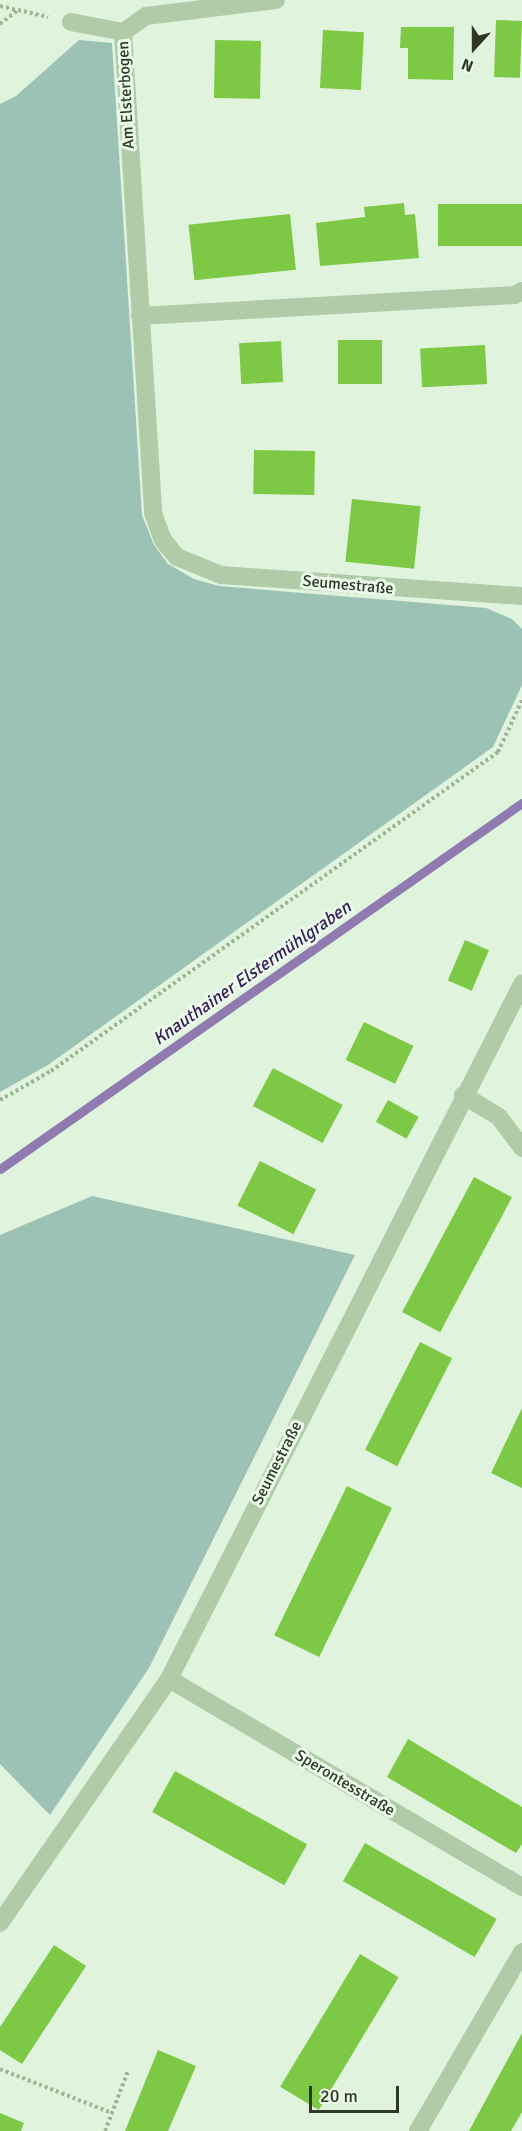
<!DOCTYPE html>
<html>
<head>
<meta charset="utf-8">
<style>
	body { margin:0 }
	#map { position:relative; width:522px; height:2131px; overflow:hidden; background:#e0f3dd; font-family:Signika,sans-serif }
	div>[style] { position:absolute }
	.green>* { inset:0; background:#9cc2b6 }
	.stream>* { height:9px; margin:-4.5px; padding:0 4.5px; transform-origin:4.5px; border-radius:4.5px; background:#8f7bb0 }
	.building>* { inset:0; background:#7dc845; transform-origin:0 0 }
	.path>* { height:4px; margin-top:-2px; transform-origin:0; background:repeating-linear-gradient(90deg,#9bb792 0 3px,transparent 0 6px) }
	.minor>* { height:18px; margin:-9px; padding:0 9px; transform-origin:9px; border-radius:9px; background:#afcba8 }
	span { translate:-50% -50%; white-space:nowrap; text-align:center; line-height:1.15; -webkit-text-stroke:6px #ebfae9; paint-order:stroke }
	.street-label { font-size:16px; color:#2e3828 }
	.water-label { font-size:18px; color:#361d5a; font-style:italic }
	.north { position:absolute; left:444px; top:18px; width:60px; height:60px; -webkit-text-stroke:4px #ebfae9; paint-order:stroke; rotate:201deg; font-size:16px; font-weight:700; line-height:24px; text-align:center; color:#2e3828 }
	.north::after { content:''; display:block; margin:auto; width:21px; height:27px; background:#2e3828; clip-path:polygon(50% 0,100% 100%,50% 72%,0 100%) }
	.scale { position:absolute; left:309px; top:2086px; width:90px; height:27px; box-sizing:border-box; border:3px solid #2e3828; border-top:0; padding-left:8px; font-size:18px; line-height:21px; white-space:nowrap; color:#2e3828; -webkit-text-stroke:4px #ebfae9; paint-order:stroke }
</style>
</head>
<body>
<div id="map">
	<div class="green">
		<div style="clip-path:polygon(79px 40px,112px 43px,142px 515px,154px 545px,168px 564px,194px 579px,219px 586px,486px 608px,512px 619px,522px 629px,522px 685px,493px 747px,48px 1065px,0 1092px,0 104px,16px 96px)"></div>
		<div style="clip-path:polygon(92px 1196px,355px 1255px,149px 1668px,50px 1815px,0 1764px,0 1235px)"></div>
	</div>
	<div class="stream">
		<div style="left:0;top:1169px;width:638px;rotate:-35.04deg"></div>
	</div>
	<div class="building">
		<div style="left:496px;top:20px;width:26px;height:57px;rotate:2deg"></div>
		<div style="clip-path:polygon(401px 27px,454px 27px,453px 80px,408px 79px,408px 48px,400px 48px)"></div>
		<div style="left:323px;top:30px;width:41px;height:58px;rotate:3deg"></div>
		<div style="left:215px;top:40px;width:46px;height:58px;rotate:1deg"></div>
		<div style="clip-path:polygon(404px 203px,405px 215px,415px 214px,419px 258px,320px 266px,316px 223px,365px 217px,364px 207px)"></div>
		<div style="left:522px;top:204px;width:42px;height:84px;rotate:90deg"></div>
		<div style="left:290px;top:214px;width:56px;height:102px;rotate:84deg"></div>
		<div style="left:338px;top:340px;width:44px;height:44px"></div>
		<div style="left:281px;top:341px;width:41px;height:42px;rotate:87deg"></div>
		<div style="left:485px;top:345px;width:39px;height:65px;rotate:87deg"></div>
		<div style="left:254px;top:450px;width:61px;height:44px;rotate:1deg"></div>
		<div style="left:352px;top:499px;width:69px;height:63px;rotate:6deg"></div>
		<div style="left:465px;top:940px;width:26px;height:44px;rotate:23deg"></div>
		<div style="left:364px;top:1022px;width:55px;height:42px;rotate:26deg"></div>
		<div style="left:273px;top:1068px;width:79px;height:43px;rotate:28deg"></div>
		<div style="left:388px;top:1100px;width:35px;height:25px;rotate:29deg"></div>
		<div style="left:260px;top:1161px;width:63px;height:50px;rotate:27deg"></div>
		<div style="left:474px;top:1177px;width:43px;height:153px;rotate:28deg"></div>
		<div style="left:420px;top:1342px;width:36px;height:121px;rotate:27deg"></div>
		<div style="clip-path:polygon(522px 1408px,522px 1488px,491px 1473px)"></div>
		<div style="left:347px;top:1486px;width:50px;height:166px;rotate:26deg"></div>
		<div style="clip-path:polygon(408px 1739px,522px 1807px,522px 1844px,516px 1853px,387px 1777px)"></div>
		<div style="left:175px;top:1771px;width:151px;height:47px;rotate:29deg"></div>
		<div style="left:365px;top:1843px;width:152px;height:44px;rotate:30deg"></div>
		<div style="clip-path:polygon(54px 1945px,86px 1966px,22px 2064px,0 2050px,0 2027px)"></div>
		<div style="left:360px;top:1954px;width:45px;height:155px;rotate:31deg"></div>
		<div style="clip-path:polygon(522px 2033px,522px 2112px,511px 2131px,469px 2131px)"></div>
		<div style="clip-path:polygon(158px 2050px,196px 2066px,168px 2131px,125px 2131px)"></div>
		<div style="clip-path:polygon(0 2113px,24px 2123px,21px 2131px,0 2131px)"></div>
	</div>
	<div class="path">
		<div style="left:0;top:6px;width:17px;rotate:13deg"></div>
		<div style="left:0;top:24px;width:23px;rotate:-38deg"></div>
		<div style="left:18px;top:10px;width:31px;rotate:13deg"></div>
		<div style="left:0;top:1100px;width:59px;rotate:-29.6deg"></div>
		<div style="left:51px;top:1071px;width:549px;rotate:-35.51deg"></div>
		<div style="left:498px;top:752px;width:57px;rotate:-65.2deg"></div>
		<div style="left:0;top:2069px;width:120px;rotate:21.4deg"></div>
		<div style="left:105px;top:2131px;width:64px;rotate:-69deg"></div>
	</div>
	<div class="minor">
		<div style="left:276px;top:0;width:131px;rotate:173deg"></div>
		<div style="left:146px;top:16px;width:28px;rotate:145deg"></div>
		<div style="left:123px;top:32px;width:482px;rotate:86.4deg"></div>
		<div style="left:153px;top:513px;width:29px;rotate:70deg"></div>
		<div style="left:163px;top:540px;width:22px;rotate:51deg"></div>
		<div style="left:177px;top:557px;width:48px;rotate:22.2deg"></div>
		<div style="left:221px;top:575px;width:302px;rotate:4deg"></div>
		<div style="left:71px;top:22px;width:53px;rotate:10.9deg"></div>
		<div style="left:140px;top:316px;width:376px;rotate:-3.2deg"></div>
		<div style="left:515px;top:295px;width:8px;rotate:-30deg"></div>
		<div style="left:463px;top:1095px;width:42px;rotate:31.4deg"></div>
		<div style="left:499px;top:1117px;width:39px;rotate:53deg"></div>
		<div style="left:169px;top:1679px;width:410px;rotate:30.5deg"></div>
		<div style="left:0;top:1923px;width:297px;rotate:-55.3deg"></div>
		<div style="left:169px;top:1679px;width:780px;rotate:-63.07deg"></div>
		<div style="left:418px;top:2131px;width:207px;rotate:-59.8deg"></div>
	</div>
	<div class="street-label">
		<span style="left:126px;top:95px;rotate:-93deg">Am Elsterbogen</span>
		<span style="left:348px;top:585px;rotate:5deg">Seumestraße</span>
		<span style="left:277px;top:1463px;rotate:-63deg">Seumestraße</span>
		<span style="left:345px;top:1783px;rotate:31deg">Sperontesstraße</span>
	</div>
	<div class="water-label">
		<span style="left:252px;top:973px;rotate:-35deg">Knauthainer Elstermühlgraben</span>
	</div>
	<div class="north">N</div>
	<div class="scale">20 m</div>
</div>
</body>
</html>
